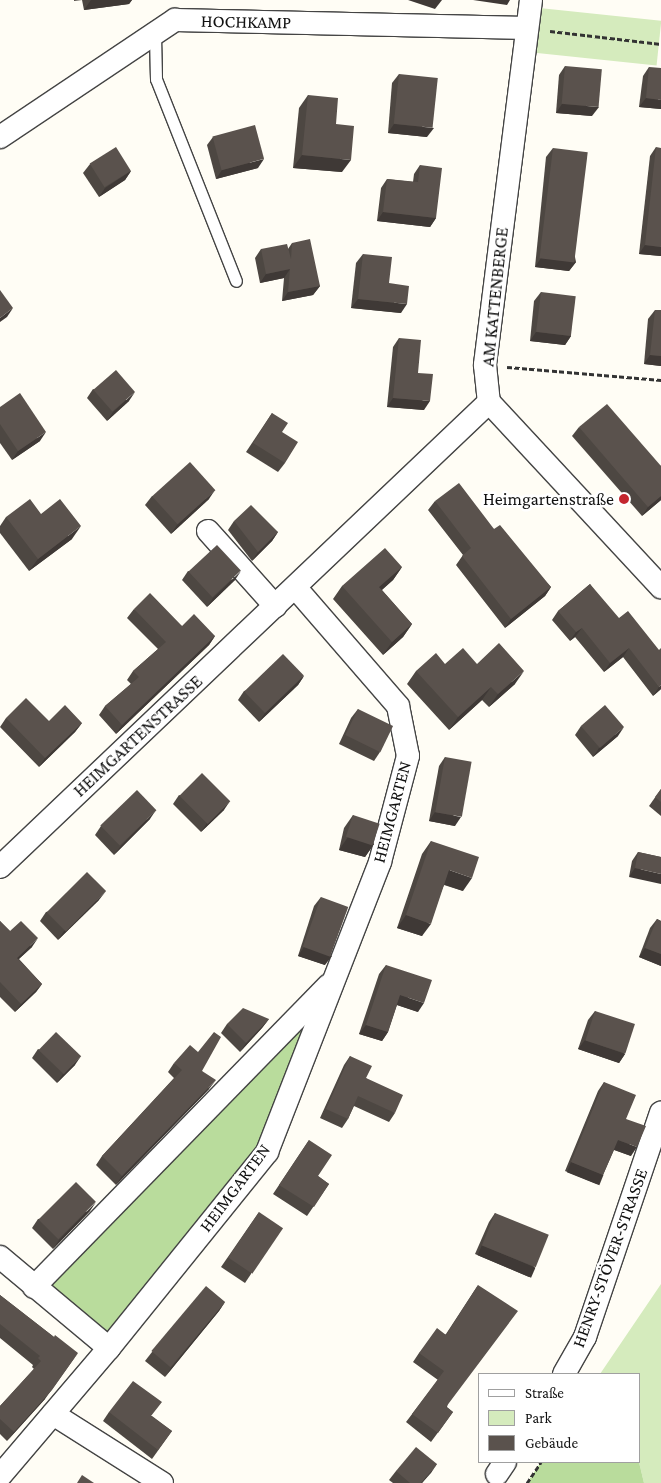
<!DOCTYPE html>
<html>
<head>
<meta charset="utf-8">
<style>
	body { margin:0 }
	#map { position:relative; width:661px; height:1483px; overflow:hidden; background:#fffdf5; font-family:"Crimson Pro",serif }
	div>[style] { position:absolute }
	.green>* { inset:0; background:#d5ebbd; transform-origin:0 0 }
	.forest>* { inset:0; background:#b9dc9c }
	.path>* { height:3px; margin-top:-1.5px; transform-origin:0; background:repeating-linear-gradient(90deg,#333 0 5px,transparent 0 7.5px) }
	.roads { filter:drop-shadow(1px 0 #444) drop-shadow(-1px 0 #444) drop-shadow(0 1px #444) drop-shadow(0 -1px #444) }
	.service>* { height:11px; margin:-5.5px; padding:0 5.5px; transform-origin:5.5px; border-radius:5.5px; background:#fff }
	.minor>* { height:22px; margin:-11px; padding:0 11px; transform-origin:11px; border-radius:11px; background:#fff }
	.wall>* { inset:0; background:#4d4742 }
	.shaded-wall>* { inset:0; background:#3f3936; transform-origin:0 0 }
	.building>* { inset:0; background:#5a524d; transform-origin:0 0 }
	.dots>* { width:14px; height:14px; translate:-50% -50%; box-sizing:border-box; border:2px solid #fff; border-radius:50% }
	span { translate:-50% -50%; white-space:nowrap; text-align:center; line-height:1.15; -webkit-text-stroke:5px #fff; paint-order:stroke }
	.street-label { font-size:18px; color:#111 }
	.poi-label { font-size:18px; color:#111 }
	.right { translate:-100% -50%; text-align:right }
	.legend { position:absolute; left:478px; top:1373px; width:162px; height:90px; box-sizing:border-box; background:#fff; border:1px solid #a0a0a0; margin:0; padding:6px 9px; list-style:none; font-size:15px; color:#111 }
	.legend li { display:flex; align-items:center; gap:10px; height:25px }
	.legend b { width:25px; border:1px solid #a0a0a0 }
</style>
</head>
<body>
<div id="map">
	<div class="green">
		<div style="left:530px;top:7px;width:132px;height:45px;rotate:6deg"></div>
		<div style="clip-path:polygon(661px 1284px,661px 1483px,644px 1483px,639px 1462px,640px 1374px,600px 1374px)"></div>
	</div>
	<div class="forest">
		<div style="clip-path:polygon(336px 978px,267px 1152px,109px 1348px,34px 1287px)"></div>
		<div style="clip-path:polygon(541px 1462px,639px 1462px,644px 1483px,527px 1483px)"></div>
	</div>
	<div class="path">
		<div style="left:550px;top:31px;width:112px;rotate:6.7deg"></div>
		<div style="left:507px;top:367px;width:155px;rotate:4.8deg"></div>
		<div style="left:527px;top:1483px;width:25px;rotate:-56deg"></div>
	</div>
	<div class="roads">
		<div class="service">
			<div style="left:155px;top:35px;width:44px;rotate:88.7deg"></div>
			<div style="left:156px;top:79px;width:217px;rotate:68.4deg"></div>
		</div>
		<div class="minor">
			<div style="left:531px;top:0;width:368px;rotate:97.2deg"></div>
			<div style="left:485px;top:365px;width:37px;rotate:84deg"></div>
			<div style="left:489px;top:402px;width:253px;rotate:47.1deg"></div>
			<div style="left:0;top:137px;width:211px;rotate:-33.8deg"></div>
			<div style="left:175px;top:20px;width:352px;rotate:1.3deg"></div>
			<div style="left:208px;top:531px;width:101px;rotate:48.2deg"></div>
			<div style="left:0;top:867px;width:675px;rotate:-43.56deg"></div>
			<div style="left:0;top:1257px;width:142px;rotate:39.9deg"></div>
			<div style="left:34px;top:1287px;width:421px;rotate:-45.7deg"></div>
			<div style="left:564px;top:1374px;width:43px;rotate:-60.4deg"></div>
			<div style="left:585px;top:1337px;width:237px;rotate:-71.3deg"></div>
			<div style="left:53px;top:1414px;width:129px;rotate:32.3deg"></div>
			<div style="left:497px;top:1474px;width:14px;rotate:-56deg"></div>
			<div style="left:0;top:1476px;width:168px;rotate:-49.6deg"></div>
			<div style="left:109px;top:1348px;width:252px;rotate:-51.1deg"></div>
			<div style="left:267px;top:1152px;width:311px;rotate:-68.7deg"></div>
			<div style="left:380px;top:862px;width:110px;rotate:-75.2deg"></div>
			<div style="left:408px;top:756px;width:51px;rotate:-101.3deg"></div>
			<div style="left:398px;top:706px;width:157px;rotate:-130.9deg"></div>
		</div>
	</div>
	<div class="wall">
		<div style="clip-path:polygon(74px 0,132px 0,129px 4px,84px 10px,82px 0,74px 1px)"></div>
		<div style="clip-path:polygon(565px 66px,592px 116px,556px 113px,559px 75px)"></div>
		<div style="clip-path:polygon(649px 67px,661px 109px,639px 107px,643px 76px)"></div>
		<div style="clip-path:polygon(399px 74px,427px 137px,388px 133px,392px 83px)"></div>
		<div style="clip-path:polygon(308px 95px,336px 124px,342px 172px,293px 168px,299px 108px)"></div>
		<div style="clip-path:polygon(213px 137px,258px 168px,216px 179px,207px 145px)"></div>
		<div style="clip-path:polygon(656px 147px,661px 256px,639px 254px,650px 156px)"></div>
		<div style="clip-path:polygon(553px 148px,576px 262px,569px 271px,535px 267px,546px 157px)"></div>
		<div style="clip-path:polygon(90px 164px,131px 171px,125px 180px,99px 197px,83px 173px)"></div>
		<div style="clip-path:polygon(420px 165px,436px 218px,430px 227px,377px 221px,381px 188px,387px 179px,413px 182px,414px 174px)"></div>
		<div style="clip-path:polygon(292px 243px,320px 286px,313px 295px,282px 301px,284px 278px,260px 283px,255px 258px,261px 249px,288px 249px)"></div>
		<div style="clip-path:polygon(363px 254px,401px 313px,351px 308px,356px 263px)"></div>
		<div style="clip-path:polygon(541px 292px,571px 336px,565px 345px,530px 341px,534px 301px)"></div>
		<div style="clip-path:polygon(655px 310px,661px 310px,661px 366px,644px 364px,648px 319px)"></div>
		<div style="clip-path:polygon(399px 338px,418px 373px,424px 410px,387px 407px,393px 347px)"></div>
		<div style="clip-path:polygon(93px 389px,129px 401px,107px 421px,87px 398px)"></div>
		<div style="clip-path:polygon(0 407px,40px 441px,12px 460px,0 443px)"></div>
		<div style="clip-path:polygon(272px 413px,282px 432px,285px 463px,278px 472px,246px 452px)"></div>
		<div style="clip-path:polygon(579px 427px,661px 466px,661px 500px,642px 516px,572px 436px)"></div>
		<div style="clip-path:polygon(152px 496px,209px 499px,171px 534px,145px 505px)"></div>
		<div style="clip-path:polygon(435px 501px,494px 529px,551px 587px,545px 596px,505px 628px,456px 565px,463px 555px,428px 510px)"></div>
		<div style="clip-path:polygon(41px 514px,72px 539px,29px 571px,0 533px,0 526px,6px 517px)"></div>
		<div style="clip-path:polygon(234px 521px,278px 532px,272px 541px,252px 561px,228px 530px)"></div>
		<div style="clip-path:polygon(402px 567px,393px 580px,382px 590px,412px 624px,403px 637px,383px 655px,333px 599px,342px 586px)"></div>
		<div style="clip-path:polygon(188px 571px,235px 580px,207px 607px,182px 580px)"></div>
		<div style="clip-path:polygon(590px 584px,661px 689px,653px 696px,623px 657px,604px 672px,575px 637px,570px 641px,552px 620px,558px 611px)"></div>
		<div style="clip-path:polygon(134px 609px,182px 626px,215px 636px,209px 645px,116px 734px,99px 715px,105px 706px,131px 684px,127px 680px,133px 671px,158px 649px,127px 618px)"></div>
		<div style="clip-path:polygon(445px 664px,477px 664px,515px 684px,489px 707px,482px 700px,449px 730px,407px 684px,416px 671px)"></div>
		<div style="clip-path:polygon(304px 676px,298px 685px,259px 722px,238px 700px,244px 691px)"></div>
		<div style="clip-path:polygon(358px 709px,380px 752px,374px 761px,339px 744px,351px 718px)"></div>
		<div style="clip-path:polygon(6px 718px,49px 721px,82px 723px,75px 732px,39px 767px,0 727px)"></div>
		<div style="clip-path:polygon(581px 726px,618px 736px,593px 757px,575px 735px)"></div>
		<div style="clip-path:polygon(445px 757px,455px 826px,429px 821px,439px 766px)"></div>
		<div style="clip-path:polygon(661px 789px,661px 816px,649px 806px)"></div>
		<div style="clip-path:polygon(179px 795px,224px 810px,201px 832px,173px 804px)"></div>
		<div style="clip-path:polygon(353px 815px,374px 844px,365px 857px,339px 850px,344px 828px)"></div>
		<div style="clip-path:polygon(150px 819px,114px 855px,95px 835px,101px 826px)"></div>
		<div style="clip-path:polygon(431px 841px,463px 891px,444px 885px,422px 936px,397px 928px,422px 854px)"></div>
		<div style="clip-path:polygon(638px 852px,661px 857px,629px 877px,632px 861px)"></div>
		<div style="clip-path:polygon(321px 897px,325px 965px,298px 956px,314px 906px)"></div>
		<div style="clip-path:polygon(99px 900px,58px 940px,40px 921px,46px 912px)"></div>
		<div style="clip-path:polygon(657px 919px,661px 921px,661px 966px,639px 957px,650px 928px)"></div>
		<div style="clip-path:polygon(0 921px,10px 931px,32px 947px,19px 959px,42px 984px,36px 992px,15px 1012px,0 997px)"></div>
		<div style="clip-path:polygon(386px 965px,418px 1012px,397px 1005px,388px 1032px,382px 1041px,359px 1034px,379px 974px)"></div>
		<div style="clip-path:polygon(595px 1011px,625px 1054px,619px 1063px,578px 1049px,588px 1020px)"></div>
		<div style="clip-path:polygon(269px 1019px,262px 1028px,240px 1052px,221px 1033px,227px 1024px)"></div>
		<div style="clip-path:polygon(38px 1049px,75px 1065px,57px 1083px,32px 1058px)"></div>
		<div style="clip-path:polygon(350px 1056px,366px 1078px,395px 1113px,389px 1122px,354px 1106px,348px 1119px,342px 1128px,320px 1118px,344px 1065px)"></div>
		<div style="clip-path:polygon(174px 1063px,202px 1071px,209px 1089px,116px 1185px,96px 1165px,102px 1156px,174px 1078px,168px 1072px)"></div>
		<div style="clip-path:polygon(604px 1082px,626px 1119px,631px 1156px,614px 1150px,603px 1175px,597px 1184px,565px 1171px,598px 1091px)"></div>
		<div style="clip-path:polygon(309px 1140px,318px 1176px,329px 1184px,307px 1216px,273px 1194px)"></div>
		<div style="clip-path:polygon(90px 1211px,53px 1249px,32px 1228px,38px 1219px)"></div>
		<div style="clip-path:polygon(259px 1212px,251px 1274px,245px 1283px,221px 1267px)"></div>
		<div style="clip-path:polygon(495px 1213px,535px 1268px,529px 1277px,475px 1254px,489px 1222px)"></div>
		<div style="clip-path:polygon(478px 1285px,447px 1407px,453px 1412px,431px 1442px,406px 1422px,438px 1380px,413px 1362px,419px 1353px,446px 1334px)"></div>
		<div style="clip-path:polygon(0 1295px,54px 1337px,45px 1399px,7px 1441px,0 1434px,0 1406px,34px 1369px,32px 1367px,33px 1365px,0 1338px)"></div>
		<div style="clip-path:polygon(225px 1302px,219px 1311px,165px 1377px,145px 1361px,152px 1352px)"></div>
		<div style="clip-path:polygon(109px 1412px,152px 1416px,172px 1431px,152px 1459px,103px 1421px)"></div>
		<div style="clip-path:polygon(437px 1464px,422px 1483px,393px 1483px,389px 1480px,396px 1471px)"></div>
	</div>
	<div class="shaded-wall">
		<div style="clip-path:polygon(91px 0,132px 0,129px 4px,84px 10px)"></div>
		<div style="clip-path:polygon(408px 0,442px 0,435px 9px)"></div>
		<div style="clip-path:polygon(473px 0,510px 0,507px 5px)"></div>
		<div style="clip-path:polygon(646px 98px,661px 100px,661px 109px,639px 107px)"></div>
		<div style="clip-path:polygon(562px 104px,599px 107px,592px 116px,556px 113px)"></div>
		<div style="clip-path:polygon(394px 124px,434px 128px,427px 137px,388px 133px)"></div>
		<div style="clip-path:polygon(302px 155px,351px 160px,342px 172px,293px 168px)"></div>
		<div style="clip-path:polygon(264px 159px,258px 168px,216px 179px,222px 170px)"></div>
		<div style="clip-path:polygon(131px 171px,125px 180px,99px 197px,105px 188px)"></div>
		<div style="clip-path:polygon(383px 212px,436px 218px,430px 227px,377px 221px)"></div>
		<div style="clip-path:polygon(645px 245px,661px 247px,661px 256px,639px 254px)"></div>
		<div style="clip-path:polygon(541px 258px,576px 262px,569px 271px,535px 267px)"></div>
		<div style="clip-path:polygon(290px 269px,284px 278px,260px 283px,266px 274px)"></div>
		<div style="clip-path:polygon(320px 286px,313px 295px,282px 301px,288px 292px)"></div>
		<div style="clip-path:polygon(358px 299px,407px 304px,401px 313px,351px 308px)"></div>
		<div style="clip-path:polygon(13px 308px,7px 317px,0 322px,0 318px)"></div>
		<div style="clip-path:polygon(536px 332px,571px 336px,565px 345px,530px 341px)"></div>
		<div style="clip-path:polygon(650px 355px,661px 356px,661px 366px,644px 364px)"></div>
		<div style="clip-path:polygon(135px 392px,129px 401px,107px 421px,113px 412px)"></div>
		<div style="clip-path:polygon(393px 398px,430px 401px,424px 410px,387px 407px)"></div>
		<div style="clip-path:polygon(46px 432px,40px 441px,12px 460px,18px 451px)"></div>
		<div style="clip-path:polygon(215px 490px,209px 499px,171px 534px,177px 525px)"></div>
		<div style="clip-path:polygon(661px 496px,661px 500px,642px 516px,648px 507px)"></div>
		<div style="clip-path:polygon(81px 526px,72px 539px,29px 571px,38px 559px)"></div>
		<div style="clip-path:polygon(278px 532px,272px 541px,252px 561px,258px 552px)"></div>
		<div style="clip-path:polygon(402px 567px,393px 580px,370px 600px,379px 587px)"></div>
		<div style="clip-path:polygon(241px 571px,235px 580px,207px 607px,213px 598px)"></div>
		<div style="clip-path:polygon(551px 587px,545px 596px,505px 628px,511px 619px)"></div>
		<div style="clip-path:polygon(412px 624px,403px 637px,383px 655px,392px 642px)"></div>
		<div style="clip-path:polygon(582px 628px,575px 637px,570px 641px,576px 632px)"></div>
		<div style="clip-path:polygon(215px 636px,209px 645px,116px 734px,122px 725px)"></div>
		<div style="clip-path:polygon(629px 648px,623px 657px,604px 672px,610px 663px)"></div>
		<div style="clip-path:polygon(524px 671px,515px 684px,489px 707px,498px 694px)"></div>
		<div style="clip-path:polygon(304px 676px,298px 685px,259px 722px,265px 713px)"></div>
		<div style="clip-path:polygon(661px 685px,661px 689px,653px 696px,659px 687px)"></div>
		<div style="clip-path:polygon(491px 687px,482px 700px,449px 730px,458px 717px)"></div>
		<div style="clip-path:polygon(82px 723px,75px 732px,39px 767px,45px 758px)"></div>
		<div style="clip-path:polygon(624px 727px,618px 736px,593px 757px,599px 748px)"></div>
		<div style="clip-path:polygon(230px 801px,224px 810px,201px 832px,207px 823px)"></div>
		<div style="clip-path:polygon(156px 810px,150px 819px,114px 855px,121px 846px)"></div>
		<div style="clip-path:polygon(435px 812px,461px 817px,455px 826px,429px 821px)"></div>
		<div style="clip-path:polygon(348px 837px,374px 844px,365px 857px,339px 850px)"></div>
		<div style="clip-path:polygon(635px 868px,661px 874px,661px 884px,629px 877px)"></div>
		<div style="clip-path:polygon(449px 870px,472px 878px,463px 891px,440px 883px)"></div>
		<div style="clip-path:polygon(106px 891px,99px 900px,58px 940px,64px 931px)"></div>
		<div style="clip-path:polygon(406px 915px,431px 924px,422px 936px,397px 928px)"></div>
		<div style="clip-path:polygon(38px 938px,32px 947px,11px 966px,17px 958px)"></div>
		<div style="clip-path:polygon(304px 947px,332px 956px,325px 965px,298px 956px)"></div>
		<div style="clip-path:polygon(645px 948px,661px 954px,661px 966px,639px 957px)"></div>
		<div style="clip-path:polygon(42px 984px,36px 992px,15px 1012px,21px 1004px)"></div>
		<div style="clip-path:polygon(400px 995px,424px 1003px,418px 1012px,394px 1004px)"></div>
		<div style="clip-path:polygon(269px 1019px,262px 1028px,240px 1052px,246px 1043px)"></div>
		<div style="clip-path:polygon(366px 1025px,388px 1032px,382px 1041px,359px 1034px)"></div>
		<div style="clip-path:polygon(585px 1040px,625px 1054px,619px 1063px,578px 1049px)"></div>
		<div style="clip-path:polygon(81px 1056px,75px 1065px,57px 1083px,63px 1074px)"></div>
		<div style="clip-path:polygon(216px 1080px,209px 1089px,116px 1185px,122px 1176px)"></div>
		<div style="clip-path:polygon(618px 1140px,637px 1147px,631px 1156px,612px 1149px)"></div>
		<div style="left:571px;top:1162px;width:35px;height:11px;rotate:22deg"></div>
		<div style="clip-path:polygon(96px 1202px,90px 1211px,53px 1249px,59px 1240px)"></div>
		<div style="left:482px;top:1245px;width:58px;height:11px;rotate:23deg"></div>
		<div style="clip-path:polygon(225px 1302px,219px 1311px,165px 1377px,171px 1368px)"></div>
		<div style="clip-path:polygon(78px 1353px,45px 1399px,7px 1441px,14px 1432px)"></div>
		<div style="clip-path:polygon(437px 1464px,431px 1473px,422px 1483px,421px 1483px)"></div>
	</div>
	<div class="building">
		<div style="left:565px;top:66px;width:37px;height:38px;rotate:5deg"></div>
		<div style="clip-path:polygon(649px 67px,661px 68px,661px 100px,646px 98px)"></div>
		<div style="left:399px;top:74px;width:39px;height:50px;rotate:6deg"></div>
		<div style="clip-path:polygon(308px 95px,338px 98px,336px 124px,354px 126px,351px 160px,302px 155px)"></div>
		<div style="left:255px;top:125px;width:35px;height:44px;rotate:75deg"></div>
		<div style="left:116px;top:147px;width:28px;height:31px;rotate:58deg"></div>
		<div style="clip-path:polygon(656px 147px,661px 148px,661px 247px,645px 245px)"></div>
		<div style="left:553px;top:148px;width:35px;height:111px;rotate:7deg"></div>
		<div style="clip-path:polygon(420px 165px,442px 168px,436px 218px,383px 212px,387px 179px,418px 182px)"></div>
		<div style="clip-path:polygon(310px 239px,320px 286px,288px 292px,290px 269px,266px 274px,261px 249px,287px 244px,291px 259px,292px 243px)"></div>
		<div style="clip-path:polygon(363px 254px,392px 257px,389px 283px,409px 286px,407px 304px,358px 299px)"></div>
		<div style="clip-path:polygon(0 290px,13px 308px,0 318px)"></div>
		<div style="left:541px;top:292px;width:35px;height:40px;rotate:7deg"></div>
		<div style="clip-path:polygon(655px 310px,661px 310px,661px 356px,650px 355px)"></div>
		<div style="clip-path:polygon(399px 338px,421px 340px,418px 373px,433px 374px,430px 401px,393px 398px)"></div>
		<div style="left:116px;top:370px;width:29px;height:30px;rotate:49deg"></div>
		<div style="clip-path:polygon(20px 393px,46px 432px,18px 451px,0 424px,0 407px)"></div>
		<div style="clip-path:polygon(607px 404px,661px 466px,661px 496px,648px 507px,579px 427px)"></div>
		<div style="clip-path:polygon(272px 413px,288px 423px,282px 432px,298px 442px,285px 463px,253px 443px)"></div>
		<div style="left:190px;top:462px;width:38px;height:51px;rotate:48deg"></div>
		<div style="clip-path:polygon(459px 483px,494px 529px,500px 525px,551px 587px,511px 619px,462px 556px,471px 548px,435px 501px)"></div>
		<div style="clip-path:polygon(30px 499px,41px 514px,60px 499px,81px 526px,38px 559px,6px 517px)"></div>
		<div style="clip-path:polygon(251px 505px,278px 532px,258px 552px,234px 521px)"></div>
		<div style="left:217px;top:545px;width:35px;height:39px;rotate:47deg"></div>
		<div style="clip-path:polygon(385px 548px,402px 567px,379px 587px,412px 624px,392px 642px,342px 586px)"></div>
		<div style="clip-path:polygon(590px 584px,619px 618px,628px 611px,659px 650px,661px 648px,661px 685px,659px 687px,629px 648px,610px 663px,582px 628px,576px 632px,558px 611px)"></div>
		<div style="clip-path:polygon(150px 593px,182px 626px,194px 614px,215px 636px,122px 725px,105px 706px,139px 677px,133px 671px,166px 642px,134px 609px)"></div>
		<div style="clip-path:polygon(499px 643px,524px 671px,498px 694px,491px 687px,458px 717px,416px 671px,436px 653px,445px 664px,463px 648px,477px 664px)"></div>
		<div style="left:283px;top:654px;width:30px;height:54px;rotate:46deg"></div>
		<div style="clip-path:polygon(26px 698px,49px 721px,65px 705px,82px 723px,45px 758px,6px 718px)"></div>
		<div style="left:605px;top:705px;width:29px;height:32px;rotate:49deg"></div>
		<div style="left:358px;top:709px;width:39px;height:29px;rotate:26deg"></div>
		<div style="left:445px;top:757px;width:27px;height:56px;rotate:10deg"></div>
		<div style="left:202px;top:773px;width:40px;height:32px;rotate:45deg"></div>
		<div style="clip-path:polygon(661px 789px,661px 802px,655px 797px)"></div>
		<div style="left:137px;top:790px;width:28px;height:51px;rotate:46deg"></div>
		<div style="left:353px;top:815px;width:28px;height:23px;rotate:18deg"></div>
		<div style="clip-path:polygon(431px 841px,479px 857px,472px 878px,449px 870px,431px 924px,406px 915px)"></div>
		<div style="clip-path:polygon(638px 852px,661px 857px,661px 874px,635px 868px)"></div>
		<div style="left:87px;top:872px;width:27px;height:57px;rotate:45deg"></div>
		<div style="left:321px;top:897px;width:29px;height:53px;rotate:20deg"></div>
		<div style="clip-path:polygon(657px 919px,661px 921px,661px 954px,645px 948px)"></div>
		<div style="clip-path:polygon(0 921px,10px 931px,21px 921px,38px 938px,17px 958px,42px 984px,21px 1004px,0 982px)"></div>
		<div style="clip-path:polygon(386px 965px,432px 980px,424px 1003px,400px 995px,388px 1032px,366px 1025px)"></div>
		<div style="clip-path:polygon(243px 1008px,269px 1019px,246px 1043px,227px 1024px)"></div>
		<div style="left:595px;top:1011px;width:42px;height:31px;rotate:18deg"></div>
		<div style="left:56px;top:1032px;width:35px;height:25px;rotate:44deg"></div>
		<div style="clip-path:polygon(214px 1032px,221px 1037px,202px 1071px,216px 1080px,122px 1176px,102px 1156px,182px 1070px,174px 1063px,190px 1045px,198px 1052px)"></div>
		<div style="clip-path:polygon(350px 1056px,372px 1066px,366px 1078px,403px 1095px,395px 1113px,358px 1096px,348px 1119px,326px 1109px)"></div>
		<div style="clip-path:polygon(604px 1082px,636px 1095px,626px 1119px,646px 1126px,637px 1147px,618px 1140px,603px 1175px,571px 1162px)"></div>
		<div style="clip-path:polygon(309px 1140px,332px 1155px,318px 1176px,329px 1184px,314px 1207px,279px 1185px)"></div>
		<div style="left:76px;top:1182px;width:28px;height:53px;rotate:45deg"></div>
		<div style="left:259px;top:1212px;width:29px;height:55px;rotate:34deg"></div>
		<div style="left:495px;top:1213px;width:58px;height:35px;rotate:22deg"></div>
		<div style="clip-path:polygon(478px 1285px,518px 1311px,446px 1407px,453px 1412px,438px 1433px,412px 1414px,444px 1371px,419px 1353px,437px 1328px,446px 1335px)"></div>
		<div style="left:206px;top:1286px;width:25px;height:85px;rotate:40deg"></div>
		<div style="clip-path:polygon(0 1295px,54px 1337px,55px 1335px,78px 1353px,52px 1390px,14px 1432px,0 1419px,0 1406px,41px 1361px,38px 1358px,40px 1356px,0 1324px)"></div>
		<div style="clip-path:polygon(133px 1381px,162px 1402px,151px 1416px,172px 1431px,158px 1450px,109px 1412px)"></div>
		<div style="clip-path:polygon(416px 1447px,437px 1464px,421px 1483px,410px 1483px,396px 1471px)"></div>
		<div style="clip-path:polygon(82px 1475px,94px 1483px,77px 1483px)"></div>
	</div>
	<div class="dots">
		<div style="left:624px;top:499px;background:#c4262e"></div>
	</div>
	<div class="street-label">
		<span style="left:246px;top:22px;rotate:1deg">HOCHKAMP</span>
		<span style="left:495px;top:297px;rotate:-84deg">AM KATTENBERGE</span>
		<span style="left:138px;top:736px;rotate:-43deg">HEIMGARTENSTRASSE</span>
		<span style="left:392px;top:812px;rotate:-75deg">HEIMGARTEN</span>
		<span style="left:235px;top:1188px;rotate:-53deg">HEIMGARTEN</span>
		<span style="left:610px;top:1258px;rotate:-70deg">HENRY-STÖVER-STRASSE</span>
	</div>
	<div class="poi-label">
		<span class="right" style="left:614px;top:499px">Heimgartenstraße</span>
	</div>
	<ul class="legend">
	<li><b style="height:6px;background:#fff"></b>Straße</li>
	<li><b style="height:14px;background:#d5ebbd"></b>Park</li>
	<li><b style="height:14px;background:#5a524d"></b>Gebäude</li>
	</ul>
</div>
</body>
</html>
